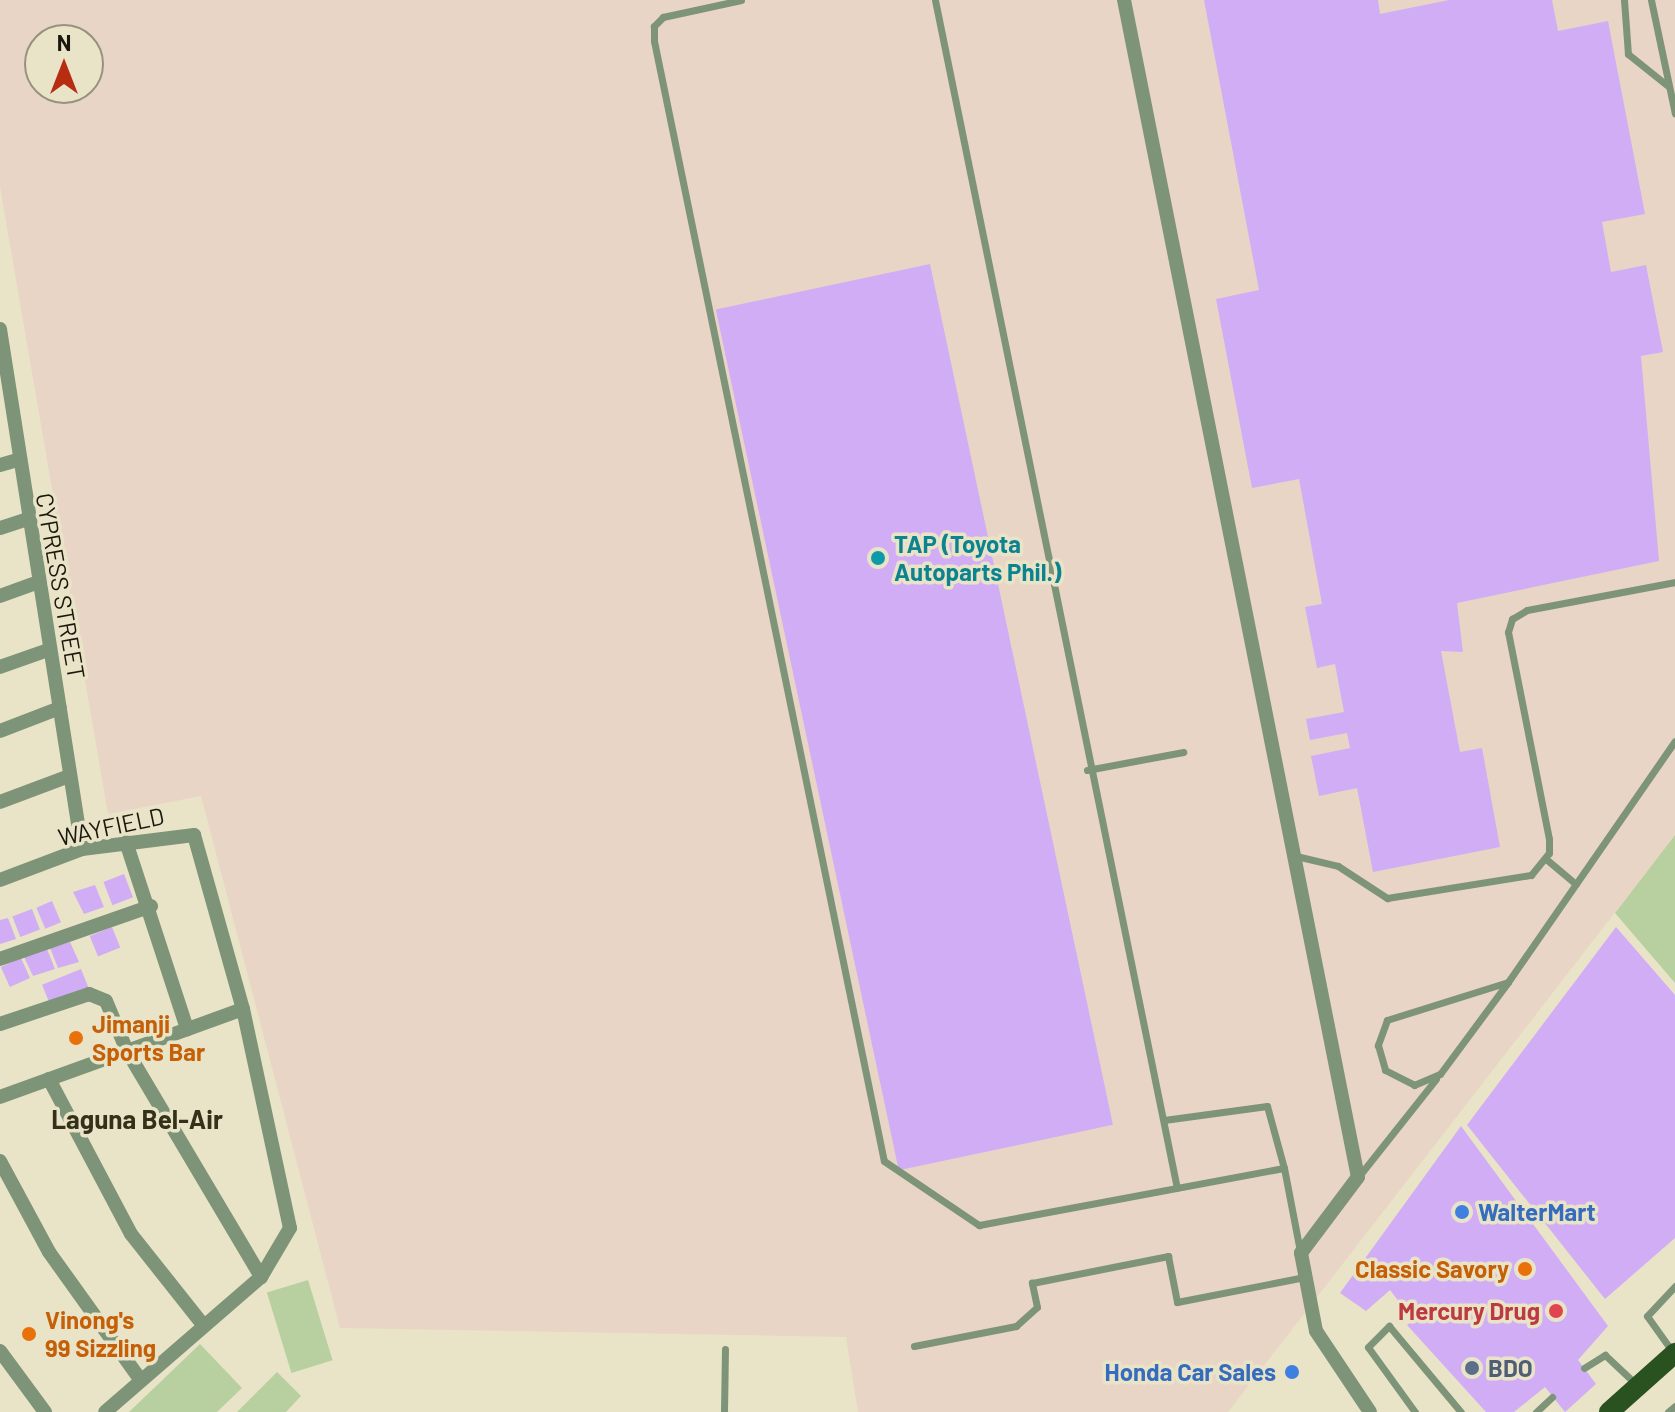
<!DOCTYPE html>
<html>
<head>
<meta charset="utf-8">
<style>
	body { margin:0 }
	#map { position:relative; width:1675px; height:1412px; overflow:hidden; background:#e9e4c7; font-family:Barlow,sans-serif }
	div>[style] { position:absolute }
	.industrial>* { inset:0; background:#e9d5c6 }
	.green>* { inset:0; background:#b8d09f; transform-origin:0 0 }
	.building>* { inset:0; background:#d1adf5; transform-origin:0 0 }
	.service>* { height:7px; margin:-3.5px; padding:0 3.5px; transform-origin:3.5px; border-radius:3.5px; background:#7e9478 }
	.minor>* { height:14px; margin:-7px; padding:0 7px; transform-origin:7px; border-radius:7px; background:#7e9478 }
	.primary>* { height:20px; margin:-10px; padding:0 10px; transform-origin:10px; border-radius:10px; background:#2a5220 }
	.dots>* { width:22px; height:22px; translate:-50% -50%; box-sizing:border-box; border:4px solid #e9e4c7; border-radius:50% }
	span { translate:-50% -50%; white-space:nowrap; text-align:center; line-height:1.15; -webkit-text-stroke:7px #e9e4c7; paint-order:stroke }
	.culture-label { font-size:24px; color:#0d838f; font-weight:700 }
	.left { translate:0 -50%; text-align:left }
	.street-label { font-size:24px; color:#1a180e }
	.food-label { font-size:24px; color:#c56008; font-weight:700 }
	.right { translate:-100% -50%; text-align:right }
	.shop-label { font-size:24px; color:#366cbe; font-weight:700 }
	.health-label { font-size:24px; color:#be3a42; font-weight:700 }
	.service-label { font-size:24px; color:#4e5e75; font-weight:700 }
	.neighbourhood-label { font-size:26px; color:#353019; font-weight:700 }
	.north { position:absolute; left:24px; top:24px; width:80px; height:80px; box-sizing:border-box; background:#e9e4c7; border:2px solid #96927d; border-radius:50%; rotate:0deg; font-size:22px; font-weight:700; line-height:32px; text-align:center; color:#1a180e }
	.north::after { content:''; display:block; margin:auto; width:28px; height:36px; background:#b82c11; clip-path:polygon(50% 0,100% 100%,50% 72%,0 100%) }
</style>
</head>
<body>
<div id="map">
	<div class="industrial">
		<div style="clip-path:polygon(evenodd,0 0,1675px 0,1675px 835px,1228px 1412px,858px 1412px,846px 1337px,340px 1328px,201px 796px,108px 814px,0 187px,0 0,40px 40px,88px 40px,88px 88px,40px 88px,40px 40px)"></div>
	</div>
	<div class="green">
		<div style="clip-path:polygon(1675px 835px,1675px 983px,1615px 913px)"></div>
		<div style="left:308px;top:1280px;width:84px;height:43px;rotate:73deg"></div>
		<div style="clip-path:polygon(200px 1344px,242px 1388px,217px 1412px,129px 1412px)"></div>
		<div style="clip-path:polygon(277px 1372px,301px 1396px,286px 1412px,237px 1412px)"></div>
	</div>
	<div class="building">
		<div style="clip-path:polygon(1204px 0,1378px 0,1380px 14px,1449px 0,1552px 0,1558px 31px,1608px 21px,1645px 214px,1602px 222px,1611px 272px,1646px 265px,1663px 352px,1641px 356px,1659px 561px,1457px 603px,1463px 652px,1441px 651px,1460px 752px,1482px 748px,1500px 847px,1373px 872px,1357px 788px,1319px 796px,1311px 756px,1350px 748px,1347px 733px,1310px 740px,1306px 719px,1344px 712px,1335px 664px,1317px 668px,1305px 607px,1322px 604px,1299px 479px,1252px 488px,1216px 299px,1259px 290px)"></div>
		<div style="left:930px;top:264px;width:880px;height:219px;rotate:78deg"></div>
		<div style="left:124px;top:874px;width:25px;height:22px;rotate:69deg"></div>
		<div style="clip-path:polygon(95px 885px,104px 907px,84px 914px,73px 892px)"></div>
		<div style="left:52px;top:901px;width:23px;height:17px;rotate:67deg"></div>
		<div style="left:32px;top:909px;width:22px;height:21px;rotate:69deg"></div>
		<div style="clip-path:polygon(8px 918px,16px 939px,0 944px,0 920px)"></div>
		<div style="left:112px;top:927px;width:22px;height:24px;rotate:68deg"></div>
		<div style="clip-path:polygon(1616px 927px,1675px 995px,1675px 1238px,1605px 1299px,1467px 1125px)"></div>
		<div style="clip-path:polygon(70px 942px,79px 962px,58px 968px,50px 948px)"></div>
		<div style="clip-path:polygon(47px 949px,55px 969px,33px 976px,24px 957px)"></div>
		<div style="left:21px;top:958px;width:22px;height:22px;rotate:66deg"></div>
		<div style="left:81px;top:969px;width:22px;height:42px;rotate:68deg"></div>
		<div style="clip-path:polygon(1461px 1126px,1608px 1326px,1578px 1360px,1596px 1384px,1565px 1412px,1545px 1387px,1514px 1412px,1486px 1412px,1407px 1325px,1413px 1320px,1390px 1290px,1366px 1311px,1340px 1293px)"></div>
	</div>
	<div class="service">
		<div style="left:741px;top:0;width:80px;rotate:167.7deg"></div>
		<div style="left:663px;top:17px;width:13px;rotate:135deg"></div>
		<div style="left:654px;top:26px;width:15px;rotate:90deg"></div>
		<div style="left:654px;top:41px;width:1143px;rotate:78.4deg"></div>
		<div style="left:884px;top:1161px;width:115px;rotate:34deg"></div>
		<div style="left:979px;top:1225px;width:310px;rotate:-10.6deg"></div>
		<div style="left:1284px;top:1168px;width:85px;rotate:79.1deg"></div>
		<div style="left:935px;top:0;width:1212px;rotate:78.49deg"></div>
		<div style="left:1624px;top:0;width:54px;rotate:85.8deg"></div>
		<div style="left:1628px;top:54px;width:51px;rotate:38.7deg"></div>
		<div style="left:1651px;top:0;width:116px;rotate:78.1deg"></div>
		<div style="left:1087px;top:770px;width:98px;rotate:-10.6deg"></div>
		<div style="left:1296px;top:856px;width:43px;rotate:13.4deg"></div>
		<div style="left:1338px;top:866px;width:59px;rotate:33.1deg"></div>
		<div style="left:1387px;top:898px;width:146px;rotate:-9.1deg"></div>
		<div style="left:1531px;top:875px;width:28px;rotate:-51deg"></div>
		<div style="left:1549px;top:853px;width:14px;rotate:-90deg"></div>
		<div style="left:1549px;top:839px;width:211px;rotate:-101.2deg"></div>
		<div style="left:1508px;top:632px;width:14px;rotate:-73deg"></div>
		<div style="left:1512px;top:619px;width:17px;rotate:-31deg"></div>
		<div style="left:1527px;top:610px;width:151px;rotate:-10.7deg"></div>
		<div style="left:1546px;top:859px;width:39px;rotate:40deg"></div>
		<div style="left:1508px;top:982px;width:127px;rotate:162.6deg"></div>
		<div style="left:1387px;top:1020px;width:27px;rotate:110deg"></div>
		<div style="left:1378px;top:1045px;width:26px;rotate:74deg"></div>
		<div style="left:1385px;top:1070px;width:33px;rotate:27deg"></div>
		<div style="left:1414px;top:1085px;width:28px;rotate:-23deg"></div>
		<div style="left:1440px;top:1074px;width:114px;rotate:-53.5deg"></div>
		<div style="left:1508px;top:982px;width:293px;rotate:-55.3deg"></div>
		<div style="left:1164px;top:1120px;width:104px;rotate:-7.7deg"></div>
		<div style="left:1267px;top:1106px;width:64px;rotate:74.7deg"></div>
		<div style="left:1359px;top:1176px;width:124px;rotate:-51.6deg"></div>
		<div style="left:914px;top:1346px;width:104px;rotate:-11.1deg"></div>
		<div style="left:1016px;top:1326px;width:28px;rotate:-42deg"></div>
		<div style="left:1037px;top:1307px;width:25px;rotate:-102deg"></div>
		<div style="left:1032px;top:1283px;width:139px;rotate:-11.2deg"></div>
		<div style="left:1168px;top:1256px;width:47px;rotate:78.9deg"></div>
		<div style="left:1177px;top:1302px;width:130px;rotate:-11.1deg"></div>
		<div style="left:1672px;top:1351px;width:43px;rotate:-125.5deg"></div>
		<div style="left:1647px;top:1316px;width:41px;rotate:-47deg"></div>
		<div style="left:1584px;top:1368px;width:25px;rotate:-32deg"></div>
		<div style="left:1605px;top:1355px;width:44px;rotate:43.2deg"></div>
		<div style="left:724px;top:1412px;width:63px;rotate:-89.1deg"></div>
		<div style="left:1415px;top:1412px;width:80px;rotate:-125.9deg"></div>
		<div style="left:1368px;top:1347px;width:30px;rotate:-45deg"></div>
		<div style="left:1389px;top:1326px;width:112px;rotate:50.1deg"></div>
		<div style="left:1536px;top:1412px;width:22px;rotate:-43deg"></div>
		<div style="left:1668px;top:1412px;width:9px;rotate:-41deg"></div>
	</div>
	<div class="minor">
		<div style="left:1124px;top:0;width:1200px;rotate:78.76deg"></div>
		<div style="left:1358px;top:1177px;width:95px;rotate:126.9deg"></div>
		<div style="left:1301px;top:1253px;width:79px;rotate:79.1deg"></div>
		<div style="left:1316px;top:1331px;width:97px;rotate:56.3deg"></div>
		<div style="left:0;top:329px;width:526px;rotate:81.04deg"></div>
		<div style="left:0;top:465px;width:19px;rotate:-16deg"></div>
		<div style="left:0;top:528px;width:28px;rotate:-18deg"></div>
		<div style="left:0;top:596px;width:37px;rotate:-20deg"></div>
		<div style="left:0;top:667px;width:51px;rotate:-19.5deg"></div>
		<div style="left:0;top:731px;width:64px;rotate:-21deg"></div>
		<div style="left:0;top:802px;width:74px;rotate:-20.6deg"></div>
		<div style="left:126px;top:842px;width:197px;rotate:71.9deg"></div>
		<div style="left:0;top:880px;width:88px;rotate:-20.7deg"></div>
		<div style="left:82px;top:849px;width:113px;rotate:-7.1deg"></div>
		<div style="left:194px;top:835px;width:181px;rotate:74.3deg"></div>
		<div style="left:243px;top:1009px;width:224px;rotate:77.9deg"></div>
		<div style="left:290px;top:1228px;width:57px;rotate:120.6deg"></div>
		<div style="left:261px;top:1277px;width:206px;rotate:139.1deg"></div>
		<div style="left:0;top:959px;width:160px;rotate:-19.3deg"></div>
		<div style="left:0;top:1024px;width:94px;rotate:-18.6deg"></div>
		<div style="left:89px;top:994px;width:18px;rotate:22deg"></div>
		<div style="left:106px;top:1001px;width:54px;rotate:67.2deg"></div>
		<div style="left:127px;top:1051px;width:263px;rotate:59.3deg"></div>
		<div style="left:49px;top:1079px;width:175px;rotate:62.1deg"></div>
		<div style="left:131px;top:1234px;width:117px;rotate:51.6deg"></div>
		<div style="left:0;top:1097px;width:258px;rotate:-19.9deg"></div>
		<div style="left:0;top:1161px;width:103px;rotate:61.7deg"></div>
		<div style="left:49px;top:1252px;width:156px;rotate:54.4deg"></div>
		<div style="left:0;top:1351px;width:76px;rotate:53.6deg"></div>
	</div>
	<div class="primary">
		<div style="left:1609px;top:1412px;width:89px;rotate:-41.8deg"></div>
	</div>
	<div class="dots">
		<div style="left:878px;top:558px;background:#0f9aa8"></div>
		<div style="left:76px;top:1038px;background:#e8710a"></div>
		<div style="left:1462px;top:1212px;background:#3f7fe0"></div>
		<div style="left:1525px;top:1269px;background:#e8710a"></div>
		<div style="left:1556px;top:1311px;background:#e0444e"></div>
		<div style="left:29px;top:1334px;background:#e8710a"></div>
		<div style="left:1472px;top:1368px;background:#5c6f8a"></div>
		<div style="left:1292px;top:1372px;background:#3f7fe0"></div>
	</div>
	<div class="culture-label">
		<span class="left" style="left:894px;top:558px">TAP (Toyota<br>Autoparts Phil.)</span>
	</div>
	<div class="street-label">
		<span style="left:61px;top:586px;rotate:80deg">CYPRESS STREET</span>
		<span style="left:111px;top:826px;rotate:-12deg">WAYFIELD</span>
	</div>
	<div class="food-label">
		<span class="left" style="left:92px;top:1038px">Jimanji<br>Sports Bar</span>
		<span class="right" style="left:1509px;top:1269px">Classic Savory</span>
		<span class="left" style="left:45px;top:1334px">Vinong's<br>99 Sizzling</span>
	</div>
	<div class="shop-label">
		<span class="left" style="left:1478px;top:1212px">WalterMart</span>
		<span class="right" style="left:1276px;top:1372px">Honda Car Sales</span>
	</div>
	<div class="health-label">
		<span class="right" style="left:1540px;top:1311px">Mercury Drug</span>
	</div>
	<div class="service-label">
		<span class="left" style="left:1488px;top:1368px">BDO</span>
	</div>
	<div class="neighbourhood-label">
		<span style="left:137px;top:1119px">Laguna Bel-Air</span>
	</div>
	<div class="north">N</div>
</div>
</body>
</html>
